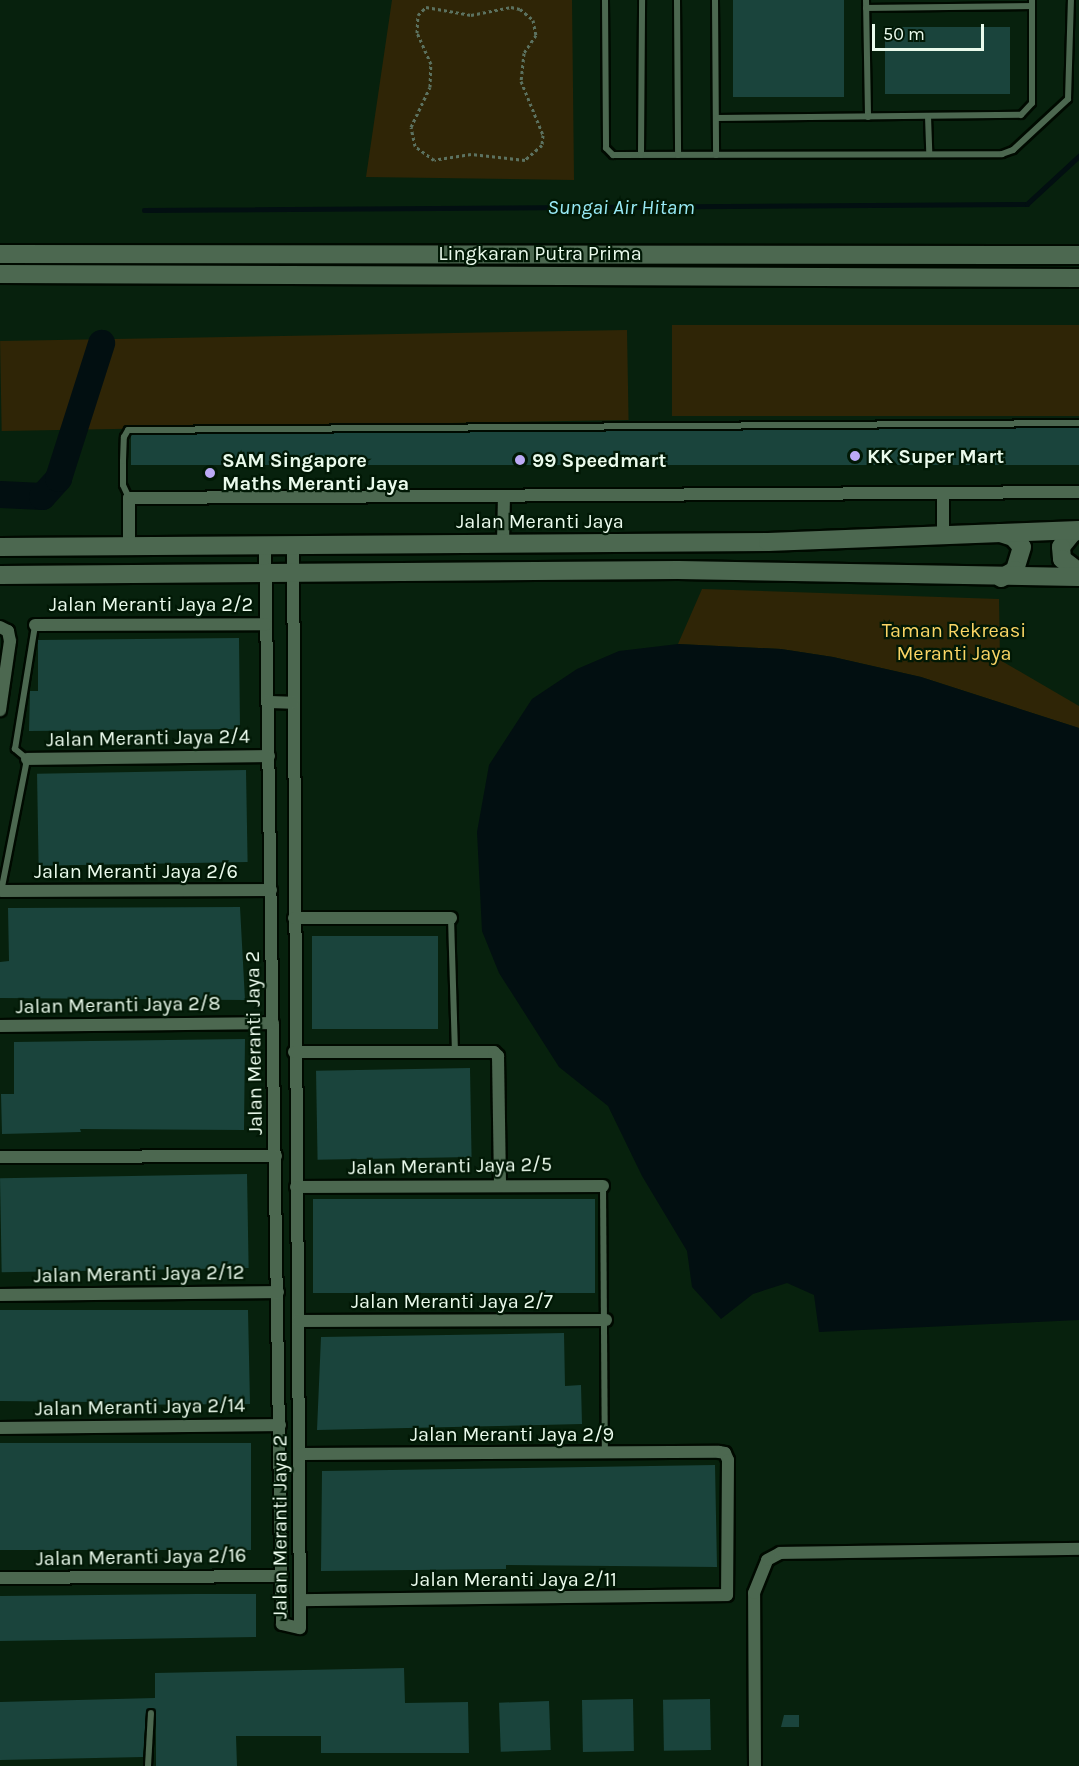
<!DOCTYPE html>
<html>
<head>
<meta charset="utf-8">
<style>
	body { margin:0 }
	#map { position:relative; width:1079px; height:1766px; overflow:hidden; background:#07210d; font-family:Karla,sans-serif }
	div>[style] { position:absolute }
	.green>* { inset:0; background:#2f2506; transform-origin:0 0 }
	.water>* { inset:0; background:#020f11 }
	.stream>* { height:4.5px; margin:-2.25px; padding:0 2.25px; transform-origin:2.25px; border-radius:2.25px; background:#020f11 }
	.river>* { height:27px; margin:-13.5px; padding:0 13.5px; transform-origin:13.5px; border-radius:13.5px; background:#020f11 }
	.building>* { inset:0; background:#1a443c; transform-origin:0 0 }
	.path>* { height:3px; margin-top:-1.5px; transform-origin:0; background:repeating-linear-gradient(90deg,#5c7260 0 3px,transparent 0 6px) }
	.roads { filter:drop-shadow(2px 0 #000a00) drop-shadow(-2px 0 #000a00) drop-shadow(0 2px #000a00) drop-shadow(0 -2px #000a00) }
	.lane>* { height:6px; margin:-3px; padding:0 3px; transform-origin:3px; border-radius:3px; background:#4c6850 }
	.street>* { height:12px; margin:-6px; padding:0 6px; transform-origin:6px; border-radius:6px; background:#4c6850 }
	.secondary>* { height:18px; margin:-9px; padding:0 9px; transform-origin:9px; border-radius:9px; background:#4c6850 }
	.dots>* { width:16px; height:16px; translate:-50% -50%; box-sizing:border-box; border:3px solid #011805; border-radius:50% }
	span { translate:-50% -50%; white-space:nowrap; text-align:center; line-height:1.15; -webkit-text-stroke:4.5px #011805; paint-order:stroke }
	.street-label { font-size:20px; color:#eafaec }
	.poi-label { font-size:20px; color:#eafaec; font-weight:700 }
	.left { translate:0 -50%; text-align:left }
	.park-label { font-size:20px; color:#fad565 }
	.water-label { font-size:21px; color:#98eaf6; font-style:italic }
	.scale { position:absolute; left:872px; top:24px; width:112px; height:27px; box-sizing:border-box; border:3px solid #eafaec; border-top:0; padding-left:8px; font-size:18px; line-height:21px; white-space:nowrap; color:#eafaec; -webkit-text-stroke:4px #011805; paint-order:stroke }
</style>
</head>
<body>
<div id="map">
	<div class="green">
		<div style="clip-path:polygon(392px 0,572px 0,574px 180px,366px 177px)"></div>
		<div style="left:1079px;top:325px;width:91px;height:407px;rotate:90deg"></div>
		<div style="left:627px;top:330px;width:90px;height:627px;rotate:89deg"></div>
		<div style="clip-path:polygon(702px 589px,999px 599px,1000px 660px,1079px 706px,1079px 728px,921px 677px,833px 657px,781px 649px,678px 644px)"></div>
	</div>
	<div class="water">
		<div style="clip-path:polygon(678px 644px,781px 649px,833px 657px,921px 677px,1079px 728px,1079px 1320px,819px 1332px,814px 1295px,787px 1283px,753px 1294px,721px 1319px,692px 1287px,687px 1251px,642px 1176px,608px 1106px,559px 1067px,499px 973px,482px 931px,477px 832px,489px 765px,532px 699px,577px 669px,619px 651px)"></div>
	</div>
	<div class="stream">
		<div style="left:144px;top:210px;width:883px;rotate:-0.39deg"></div>
		<div style="left:1027px;top:204px;width:71px;rotate:-42.7deg"></div>
	</div>
	<div class="river">
		<div style="left:0;top:494px;width:42px;rotate:2.7deg"></div>
		<div style="left:42px;top:496px;width:24px;rotate:-48deg"></div>
		<div style="left:58px;top:478px;width:142px;rotate:-72.3deg"></div>
	</div>
	<div class="building">
		<div style="left:733px;top:0;width:111px;height:97px"></div>
		<div style="left:885px;top:27px;width:125px;height:67px"></div>
		<div style="left:1079px;top:428px;width:37px;height:948px;rotate:90deg"></div>
		<div style="clip-path:polygon(239px 638px,240px 729px,29px 731px,30px 691px,38px 691px,38px 640px)"></div>
		<div style="left:246px;top:770px;width:92px;height:209px;rotate:89deg"></div>
		<div style="clip-path:polygon(240px 907px,245px 1000px,0 998px,0 962px,9px 961px,8px 908px)"></div>
		<div style="left:312px;top:936px;width:126px;height:93px"></div>
		<div style="clip-path:polygon(245px 1039px,244px 1130px,80px 1129px,81px 1132px,2px 1134px,1px 1094px,14px 1094px,14px 1042px)"></div>
		<div style="left:470px;top:1068px;width:89px;height:154px;rotate:89deg"></div>
		<div style="left:247px;top:1174px;width:94px;height:247px;rotate:89deg"></div>
		<div style="left:595px;top:1199px;width:94px;height:282px;rotate:90deg"></div>
		<div style="clip-path:polygon(0 1310px,248px 1310px,250px 1404px,95px 1405px,95px 1402px,0 1401px)"></div>
		<div style="clip-path:polygon(564px 1333px,565px 1386px,581px 1385px,582px 1424px,317px 1430px,321px 1337px)"></div>
		<div style="left:0;top:1443px;width:251px;height:107px"></div>
		<div style="clip-path:polygon(715px 1465px,717px 1567px,506px 1565px,506px 1569px,321px 1571px,322px 1471px)"></div>
		<div style="clip-path:polygon(195px 1594px,256px 1594px,256px 1637px,0 1641px,0 1596px)"></div>
		<div style="clip-path:polygon(404px 1668px,405px 1703px,468px 1702px,469px 1753px,321px 1753px,321px 1736px,236px 1736px,237px 1766px,156px 1766px,156px 1713px,151px 1708px,146px 1713px,143px 1757px,0 1760px,0 1702px,155px 1698px,155px 1673px)"></div>
		<div style="left:633px;top:1699px;width:52px;height:51px;rotate:89deg"></div>
		<div style="left:710px;top:1699px;width:51px;height:47px;rotate:89deg"></div>
		<div style="left:549px;top:1701px;width:49px;height:50px;rotate:88deg"></div>
		<div style="clip-path:polygon(784px 1715px,799px 1715px,799px 1727px,781px 1727px)"></div>
	</div>
	<div class="path">
		<div style="left:426px;top:7px;width:46px;rotate:10.1deg"></div>
		<div style="left:471px;top:15px;width:41px;rotate:-11.3deg"></div>
		<div style="left:511px;top:7px;width:9px;rotate:13deg"></div>
		<div style="left:520px;top:9px;width:17px;rotate:40deg"></div>
		<div style="left:533px;top:20px;width:15px;rotate:79deg"></div>
		<div style="left:536px;top:35px;width:22px;rotate:124deg"></div>
		<div style="left:524px;top:53px;width:28px;rotate:96deg"></div>
		<div style="left:521px;top:81px;width:58px;rotate:67.8deg"></div>
		<div style="left:543px;top:135px;width:10px;rotate:96deg"></div>
		<div style="left:542px;top:145px;width:23px;rotate:139deg"></div>
		<div style="left:525px;top:160px;width:54px;rotate:-173.7deg"></div>
		<div style="left:471px;top:154px;width:37px;rotate:171deg"></div>
		<div style="left:434px;top:160px;width:24px;rotate:-144deg"></div>
		<div style="left:415px;top:146px;width:19px;rotate:-102deg"></div>
		<div style="left:411px;top:127px;width:44px;rotate:-64.6deg"></div>
		<div style="left:430px;top:87px;width:23px;rotate:-88deg"></div>
		<div style="left:431px;top:64px;width:34px;rotate:-114deg"></div>
		<div style="left:417px;top:33px;width:18px;rotate:-87deg"></div>
		<div style="left:418px;top:15px;width:11px;rotate:-45deg"></div>
	</div>
	<div class="roads">
		<div class="lane">
			<div style="left:605px;top:0;width:148px;rotate:89.6deg"></div>
			<div style="left:606px;top:148px;width:10px;rotate:45deg"></div>
			<div style="left:613px;top:155px;width:389px;rotate:-0.1deg"></div>
			<div style="left:1002px;top:154px;width:12px;rotate:-20deg"></div>
			<div style="left:1013px;top:150px;width:75px;rotate:-42.8deg"></div>
			<div style="left:1068px;top:99px;width:99px;rotate:-88.3deg"></div>
			<div style="left:677px;top:0;width:155px;rotate:89.6deg"></div>
			<div style="left:715px;top:0;width:155px;rotate:89.6deg"></div>
			<div style="left:866px;top:0;width:117px;rotate:89deg"></div>
			<div style="left:866px;top:8px;width:166px;rotate:-0.7deg"></div>
			<div style="left:928px;top:116px;width:38px;rotate:88deg"></div>
			<div style="left:716px;top:118px;width:305px;rotate:-0.6deg"></div>
			<div style="left:1021px;top:115px;width:16px;rotate:-47deg"></div>
			<div style="left:1032px;top:103px;width:103px;rotate:-90deg"></div>
			<div style="left:641px;top:155px;width:155px;rotate:-89.6deg"></div>
			<div style="left:129px;top:498px;width:14px;rotate:-115deg"></div>
			<div style="left:123px;top:485px;width:24px;rotate:-90deg"></div>
			<div style="left:123px;top:461px;width:24px;rotate:-88deg"></div>
			<div style="left:124px;top:437px;width:8px;rotate:-60deg"></div>
			<div style="left:128px;top:430px;width:951px;rotate:-0.42deg"></div>
			<div style="left:1px;top:892px;width:136px;rotate:-78.9deg"></div>
			<div style="left:27px;top:759px;width:16px;rotate:-140deg"></div>
			<div style="left:15px;top:749px;width:126px;rotate:-80.8deg"></div>
			<div style="left:451px;top:918px;width:134px;rotate:88.3deg"></div>
			<div style="left:603px;top:1186px;width:268px;rotate:89.6deg"></div>
			<div style="left:148px;top:1766px;width:53px;rotate:-86.8deg"></div>
		</div>
		<div class="street">
			<div style="left:943px;top:493px;width:41px;rotate:90deg"></div>
			<div style="left:503px;top:543px;width:47px;rotate:-88.8deg"></div>
			<div style="left:265px;top:545px;width:1079px;rotate:89.1deg"></div>
			<div style="left:282px;top:1624px;width:18px;rotate:13deg"></div>
			<div style="left:300px;top:1628px;width:1083px;rotate:-90.37deg"></div>
			<div style="left:129px;top:546px;width:48px;rotate:-90deg"></div>
			<div style="left:129px;top:498px;width:950px;rotate:-0.36deg"></div>
			<div style="left:35px;top:625px;width:231px;rotate:-0.2deg"></div>
			<div style="left:0;top:627px;width:9px;rotate:27deg"></div>
			<div style="left:8px;top:631px;width:10px;rotate:79deg"></div>
			<div style="left:10px;top:641px;width:70px;rotate:98.2deg"></div>
			<div style="left:268px;top:702px;width:25px;rotate:2deg"></div>
			<div style="left:27px;top:759px;width:242px;rotate:-0.7deg"></div>
			<div style="left:1px;top:891px;width:270px;rotate:-0.2deg"></div>
			<div style="left:294px;top:918px;width:157px"></div>
			<div style="left:0;top:1026px;width:273px;rotate:-0.6deg"></div>
			<div style="left:294px;top:1052px;width:200px"></div>
			<div style="left:494px;top:1052px;width:6px;rotate:45deg"></div>
			<div style="left:498px;top:1056px;width:130px;rotate:89.1deg"></div>
			<div style="left:0;top:1157px;width:276px;rotate:-0.2deg"></div>
			<div style="left:296px;top:1187px;width:307px;rotate:-0.2deg"></div>
			<div style="left:0;top:1295px;width:278px;rotate:-0.6deg"></div>
			<div style="left:298px;top:1321px;width:308px;rotate:-0.2deg"></div>
			<div style="left:0;top:1428px;width:280px;rotate:-0.6deg"></div>
			<div style="left:300px;top:1454px;width:419px;rotate:-0.3deg"></div>
			<div style="left:719px;top:1452px;width:6px;rotate:9deg"></div>
			<div style="left:725px;top:1453px;width:8px;rotate:67deg"></div>
			<div style="left:728px;top:1460px;width:135px;rotate:90.4deg"></div>
			<div style="left:727px;top:1595px;width:425px;rotate:179.3deg"></div>
			<div style="left:0;top:1578px;width:282px;rotate:-0.4deg"></div>
			<div style="left:755px;top:1766px;width:173px;rotate:-90.3deg"></div>
			<div style="left:754px;top:1593px;width:35px;rotate:-68deg"></div>
			<div style="left:767px;top:1560px;width:15px;rotate:-28deg"></div>
			<div style="left:780px;top:1553px;width:299px;rotate:-0.8deg"></div>
		</div>
		<div class="secondary">
			<div style="left:0;top:254px;width:1079px;rotate:0.05deg"></div>
			<div style="left:0;top:274px;width:1079px;rotate:0.21deg"></div>
			<div style="left:1079px;top:531px;width:6px;rotate:171deg"></div>
			<div style="left:1073px;top:532px;width:19px;rotate:129deg"></div>
			<div style="left:1061px;top:547px;width:12px;rotate:85deg"></div>
			<div style="left:1062px;top:559px;width:21px;rotate:37deg"></div>
			<div style="left:1000px;top:533px;width:14px;rotate:17deg"></div>
			<div style="left:1013px;top:537px;width:13px;rotate:48deg"></div>
			<div style="left:1022px;top:547px;width:24px;rotate:107deg"></div>
			<div style="left:1015px;top:570px;width:16px;rotate:150deg"></div>
			<div style="left:0;top:547px;width:768px;rotate:-0.37deg"></div>
			<div style="left:768px;top:542px;width:311px;rotate:-2.2deg"></div>
			<div style="left:0;top:575px;width:678px;rotate:-0.42deg"></div>
			<div style="left:678px;top:570px;width:401px;rotate:1deg"></div>
		</div>
	</div>
	<div class="dots">
		<div style="left:855px;top:456px;background:#bcaaf6"></div>
		<div style="left:520px;top:460px;background:#bcaaf6"></div>
		<div style="left:210px;top:473px;background:#bcaaf6"></div>
	</div>
	<div class="street-label">
		<span style="left:540px;top:253px">Lingkaran Putra Prima</span>
		<span style="left:540px;top:521px">Jalan Meranti Jaya</span>
		<span style="left:151px;top:604px">Jalan Meranti Jaya 2/2</span>
		<span style="left:148px;top:738px;rotate:-1deg">Jalan Meranti Jaya 2/4</span>
		<span style="left:136px;top:871px">Jalan Meranti Jaya 2/6</span>
		<span style="left:118px;top:1005px;rotate:-1deg">Jalan Meranti Jaya 2/8</span>
		<span style="left:254px;top:1043px;rotate:-91deg">Jalan Meranti Jaya 2</span>
		<span style="left:450px;top:1166px;rotate:-1deg">Jalan Meranti Jaya 2/5</span>
		<span style="left:139px;top:1274px;rotate:-1deg">Jalan Meranti Jaya 2/12</span>
		<span style="left:452px;top:1301px">Jalan Meranti Jaya 2/7</span>
		<span style="left:140px;top:1407px;rotate:-1deg">Jalan Meranti Jaya 2/14</span>
		<span style="left:512px;top:1434px">Jalan Meranti Jaya 2/9</span>
		<span style="left:280px;top:1527px;rotate:-90deg">Jalan Meranti Jaya 2</span>
		<span style="left:141px;top:1557px;rotate:-1deg">Jalan Meranti Jaya 2/16</span>
		<span style="left:514px;top:1579px">Jalan Meranti Jaya 2/11</span>
	</div>
	<div class="poi-label">
		<span class="left" style="left:867px;top:456px">KK Super Mart</span>
		<span class="left" style="left:532px;top:460px">99 Speedmart</span>
		<span class="left" style="left:222px;top:472px">SAM Singapore<br>Maths Meranti Jaya</span>
	</div>
	<div class="park-label">
		<span style="left:954px;top:642px">Taman Rekreasi<br>Meranti Jaya</span>
	</div>
	<div class="water-label">
		<span style="left:621px;top:207px">Sungai Air Hitam</span>
	</div>
	<div class="scale">50 m</div>
</div>
</body>
</html>
